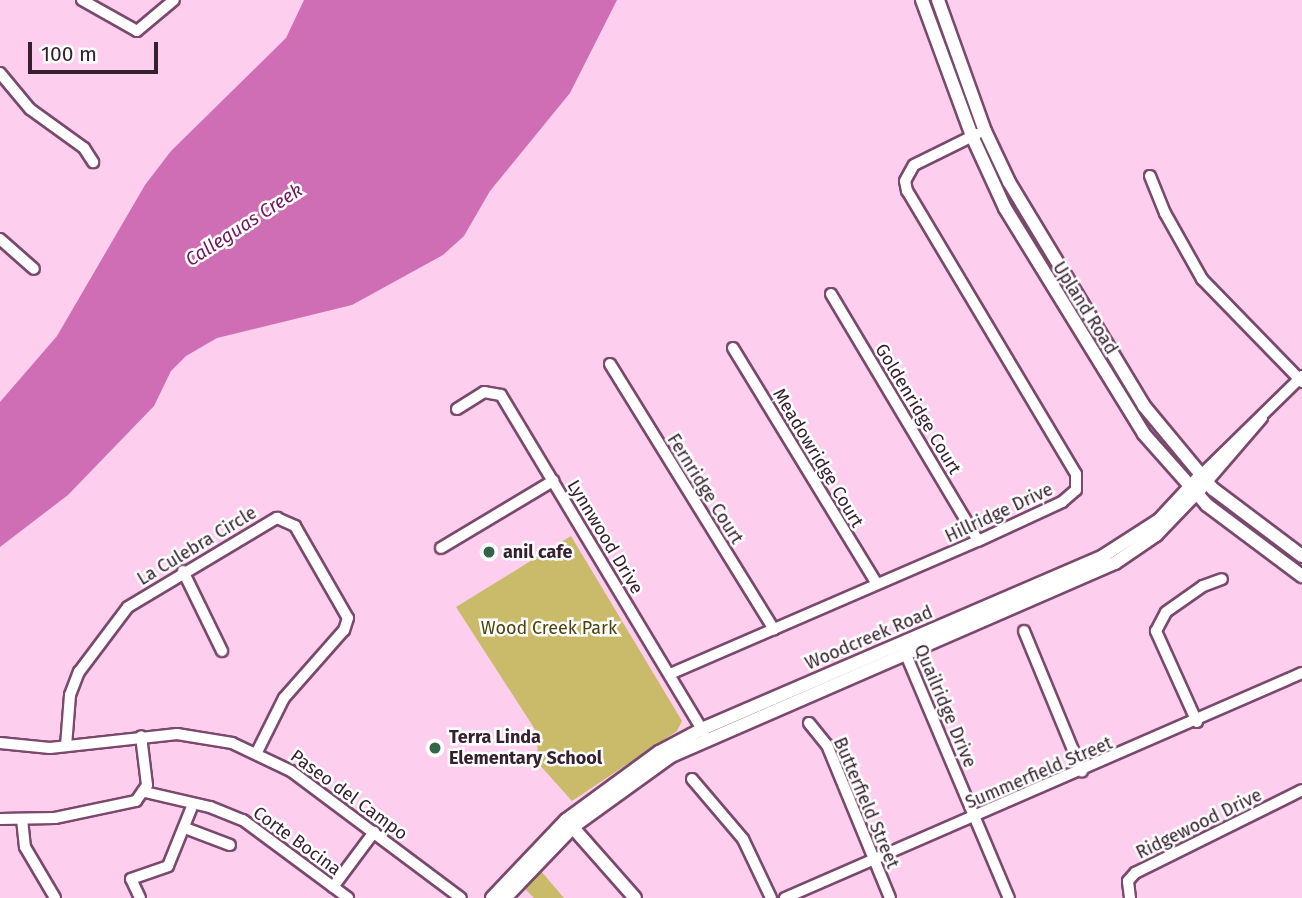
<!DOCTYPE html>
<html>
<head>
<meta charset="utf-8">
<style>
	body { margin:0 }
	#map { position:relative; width:1302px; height:898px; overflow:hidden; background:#fdceed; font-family:"Fira Sans",sans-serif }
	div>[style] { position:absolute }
	.green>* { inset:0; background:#cabb6b }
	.water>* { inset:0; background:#d06eb5 }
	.roads { filter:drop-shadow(2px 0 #7a496c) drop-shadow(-2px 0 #7a496c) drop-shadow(0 2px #7a496c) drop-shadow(0 -2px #7a496c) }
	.street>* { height:10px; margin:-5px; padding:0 5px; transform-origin:5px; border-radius:5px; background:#fff }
	.secondary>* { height:12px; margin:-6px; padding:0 6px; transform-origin:6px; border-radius:6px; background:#fff }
	.dots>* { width:19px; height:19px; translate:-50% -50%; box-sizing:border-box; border:4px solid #fff; border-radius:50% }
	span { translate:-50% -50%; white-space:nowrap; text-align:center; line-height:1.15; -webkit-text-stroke:5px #fff; paint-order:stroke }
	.street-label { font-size:18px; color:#36202f }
	.poi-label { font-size:18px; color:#36202f; font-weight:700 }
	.left { translate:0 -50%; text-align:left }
	.park-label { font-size:18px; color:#4d430b }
	.water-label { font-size:19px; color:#71185e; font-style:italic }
	.scale { position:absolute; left:28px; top:42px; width:130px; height:32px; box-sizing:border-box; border:4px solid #36202f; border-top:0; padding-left:9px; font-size:21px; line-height:24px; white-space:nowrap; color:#36202f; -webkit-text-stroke:5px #fff; paint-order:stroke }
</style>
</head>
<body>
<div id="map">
	<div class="green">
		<div style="clip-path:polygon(571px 536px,682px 721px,677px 731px,572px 801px,537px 762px,538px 734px,456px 607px)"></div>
		<div style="clip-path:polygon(541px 871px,564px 898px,534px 898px,525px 889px)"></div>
	</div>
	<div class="water">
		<div style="clip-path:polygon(304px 0,617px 0,570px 93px,490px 191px,464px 236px,443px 255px,352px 305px,217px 338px,186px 356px,171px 371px,154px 406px,68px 495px,0 547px,0 402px,57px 336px,145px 185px,171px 151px,286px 38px)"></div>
	</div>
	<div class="roads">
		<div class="street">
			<div style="left:82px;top:0;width:63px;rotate:29.4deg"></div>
			<div style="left:137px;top:31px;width:48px;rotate:-40deg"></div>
			<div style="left:0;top:73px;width:47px;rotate:50.2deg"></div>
			<div style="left:30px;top:109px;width:67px;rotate:35.8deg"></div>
			<div style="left:84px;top:148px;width:17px;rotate:57deg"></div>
			<div style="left:1150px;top:176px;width:40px;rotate:68deg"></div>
			<div style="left:1165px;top:213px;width:76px;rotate:60.7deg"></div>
			<div style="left:1202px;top:279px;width:144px;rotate:45.8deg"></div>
			<div style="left:0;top:239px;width:45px;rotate:41.4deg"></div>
			<div style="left:831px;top:294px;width:287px;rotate:59.2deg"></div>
			<div style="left:733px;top:348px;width:276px;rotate:58.6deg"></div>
			<div style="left:610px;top:364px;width:312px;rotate:58.3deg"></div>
			<div style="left:457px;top:409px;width:32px;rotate:-32deg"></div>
			<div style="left:484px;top:392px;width:17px;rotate:10deg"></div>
			<div style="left:501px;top:395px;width:394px;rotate:59deg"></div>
			<div style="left:1200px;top:476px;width:143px;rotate:-44.4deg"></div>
			<div style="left:1206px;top:483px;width:86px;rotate:-49.3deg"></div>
			<div style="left:441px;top:548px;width:131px;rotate:-30.9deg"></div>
			<div style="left:183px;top:571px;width:89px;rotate:64deg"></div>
			<div style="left:1024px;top:631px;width:152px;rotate:67.6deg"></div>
			<div style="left:904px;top:650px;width:269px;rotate:67.1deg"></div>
			<div style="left:670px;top:674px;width:335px;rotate:-23.4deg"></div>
			<div style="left:978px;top:541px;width:93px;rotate:-24.9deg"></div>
			<div style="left:1062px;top:502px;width:18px;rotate:-41deg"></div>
			<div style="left:1076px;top:490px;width:16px;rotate:-90deg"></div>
			<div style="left:1076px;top:474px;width:330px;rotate:-120.8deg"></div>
			<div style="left:907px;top:191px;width:10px;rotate:-101deg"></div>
			<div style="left:905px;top:181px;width:18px;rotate:-61deg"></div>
			<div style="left:914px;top:165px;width:70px;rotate:-26.2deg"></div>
			<div style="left:1197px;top:722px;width:100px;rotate:-114.3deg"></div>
			<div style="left:1156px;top:631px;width:21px;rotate:-62deg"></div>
			<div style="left:1166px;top:612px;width:45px;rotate:-35.1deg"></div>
			<div style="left:1203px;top:586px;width:20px;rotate:-20deg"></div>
			<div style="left:809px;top:723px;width:28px;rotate:51deg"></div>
			<div style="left:827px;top:745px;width:165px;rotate:67.6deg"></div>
			<div style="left:0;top:743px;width:50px;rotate:5.7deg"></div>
			<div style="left:50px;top:748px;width:128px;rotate:-6.3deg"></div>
			<div style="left:177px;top:734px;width:56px;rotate:9.3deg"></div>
			<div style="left:232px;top:743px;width:65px;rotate:25.4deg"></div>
			<div style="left:291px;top:771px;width:212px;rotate:36.8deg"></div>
			<div style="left:66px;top:746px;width:51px;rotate:-85.5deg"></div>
			<div style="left:70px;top:695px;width:25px;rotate:-69deg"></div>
			<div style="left:79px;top:672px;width:81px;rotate:-53deg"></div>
			<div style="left:128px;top:607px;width:174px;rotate:-30.9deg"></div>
			<div style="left:277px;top:518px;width:20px;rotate:24deg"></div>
			<div style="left:295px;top:526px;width:106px;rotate:60.1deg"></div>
			<div style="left:348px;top:618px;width:13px;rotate:108deg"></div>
			<div style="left:344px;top:630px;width:91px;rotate:131.4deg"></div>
			<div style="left:284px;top:698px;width:60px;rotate:116.6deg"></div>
			<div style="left:692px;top:779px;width:79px;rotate:49.6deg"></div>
			<div style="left:743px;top:839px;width:65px;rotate:64.6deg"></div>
			<div style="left:145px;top:792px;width:67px;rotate:13deg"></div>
			<div style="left:210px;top:807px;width:35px;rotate:22deg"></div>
			<div style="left:243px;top:820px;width:131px;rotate:36.6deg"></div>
			<div style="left:0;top:819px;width:55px;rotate:-1deg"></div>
			<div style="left:55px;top:818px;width:83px;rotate:-11.9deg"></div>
			<div style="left:136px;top:801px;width:19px;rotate:-55deg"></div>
			<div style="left:147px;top:785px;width:49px;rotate:-97deg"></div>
			<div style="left:22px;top:819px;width:28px;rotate:84deg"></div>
			<div style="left:25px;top:847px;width:59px;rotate:59.5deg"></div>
			<div style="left:185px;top:828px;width:48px;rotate:20.7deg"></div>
			<div style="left:333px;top:887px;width:69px;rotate:-53.3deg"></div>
			<div style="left:140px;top:898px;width:21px;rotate:-115deg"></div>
			<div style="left:131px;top:879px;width:39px;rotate:-19deg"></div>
			<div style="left:168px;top:866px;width:67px;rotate:-68deg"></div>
			<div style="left:785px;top:898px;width:564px;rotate:-23.52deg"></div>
			<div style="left:1130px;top:898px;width:17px;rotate:-97deg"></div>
			<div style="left:1128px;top:881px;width:11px;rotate:-49deg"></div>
			<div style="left:1135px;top:873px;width:186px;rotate:-26.4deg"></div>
		</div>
		<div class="secondary">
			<div style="left:922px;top:0;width:145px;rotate:69.8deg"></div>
			<div style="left:972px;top:136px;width:79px;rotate:65.4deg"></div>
			<div style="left:1005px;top:208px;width:265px;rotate:58.4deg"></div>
			<div style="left:1144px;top:434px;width:95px;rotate:48.4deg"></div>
			<div style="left:1207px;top:505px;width:119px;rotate:36.8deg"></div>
			<div style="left:938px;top:0;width:139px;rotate:70.3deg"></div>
			<div style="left:985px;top:131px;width:56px;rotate:64.8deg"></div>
			<div style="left:1009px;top:182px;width:262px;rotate:58.9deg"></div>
			<div style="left:1144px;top:406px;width:108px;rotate:50.3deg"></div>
			<div style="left:1213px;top:489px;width:111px;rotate:37deg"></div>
			<div style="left:568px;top:822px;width:101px;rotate:48.6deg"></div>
			<div style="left:492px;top:898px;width:108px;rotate:-46.5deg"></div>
			<div style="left:566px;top:820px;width:115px;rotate:-36.2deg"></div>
			<div style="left:659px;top:752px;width:49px;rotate:-28.1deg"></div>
			<div style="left:702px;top:729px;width:437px;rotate:-23.3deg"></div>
			<div style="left:1103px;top:556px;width:67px;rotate:-32.7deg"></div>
			<div style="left:1159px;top:520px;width:60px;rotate:-47deg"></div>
			<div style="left:505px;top:898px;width:98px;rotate:-46.2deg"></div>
			<div style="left:573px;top:827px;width:121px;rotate:-35.9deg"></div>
			<div style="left:671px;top:756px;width:484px;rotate:-23.5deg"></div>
			<div style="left:1115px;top:563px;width:50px;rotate:-34.3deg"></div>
			<div style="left:1156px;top:535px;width:72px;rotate:-46.1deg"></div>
		</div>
	</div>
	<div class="dots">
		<div style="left:489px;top:552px;background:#316449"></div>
		<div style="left:435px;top:748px;background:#316449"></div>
	</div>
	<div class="street-label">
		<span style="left:1085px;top:308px;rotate:58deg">Upland Road</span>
		<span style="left:918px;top:409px;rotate:59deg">Goldenridge Court</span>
		<span style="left:818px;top:458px;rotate:59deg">Meadowridge Court</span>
		<span style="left:705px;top:489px;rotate:58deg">Fernridge Court</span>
		<span style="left:999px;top:513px;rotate:-25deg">Hillridge Drive</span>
		<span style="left:605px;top:537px;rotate:59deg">Lynnwood Drive</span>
		<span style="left:197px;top:546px;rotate:-31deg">La Culebra Circle</span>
		<span style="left:869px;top:638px;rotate:-23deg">Woodcreek Road</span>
		<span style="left:945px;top:706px;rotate:67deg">Quailridge Drive</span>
		<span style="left:1039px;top:773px;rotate:-23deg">Summerfield Street</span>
		<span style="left:349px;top:795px;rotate:36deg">Paseo del Campo</span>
		<span style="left:866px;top:803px;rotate:67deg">Butterfield Street</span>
		<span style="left:1199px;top:824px;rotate:-26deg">Ridgewood Drive</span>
		<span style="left:297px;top:841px;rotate:36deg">Corte Bocina</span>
	</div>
	<div class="poi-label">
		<span class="left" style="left:503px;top:552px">anil cafe</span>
		<span class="left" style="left:449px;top:748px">Terra Linda<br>Elementary School</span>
	</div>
	<div class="park-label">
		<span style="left:549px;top:628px">Wood Creek Park</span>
	</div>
	<div class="water-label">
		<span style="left:244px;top:225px;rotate:-33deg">Calleguas Creek</span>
	</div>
	<div class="scale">100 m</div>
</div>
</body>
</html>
